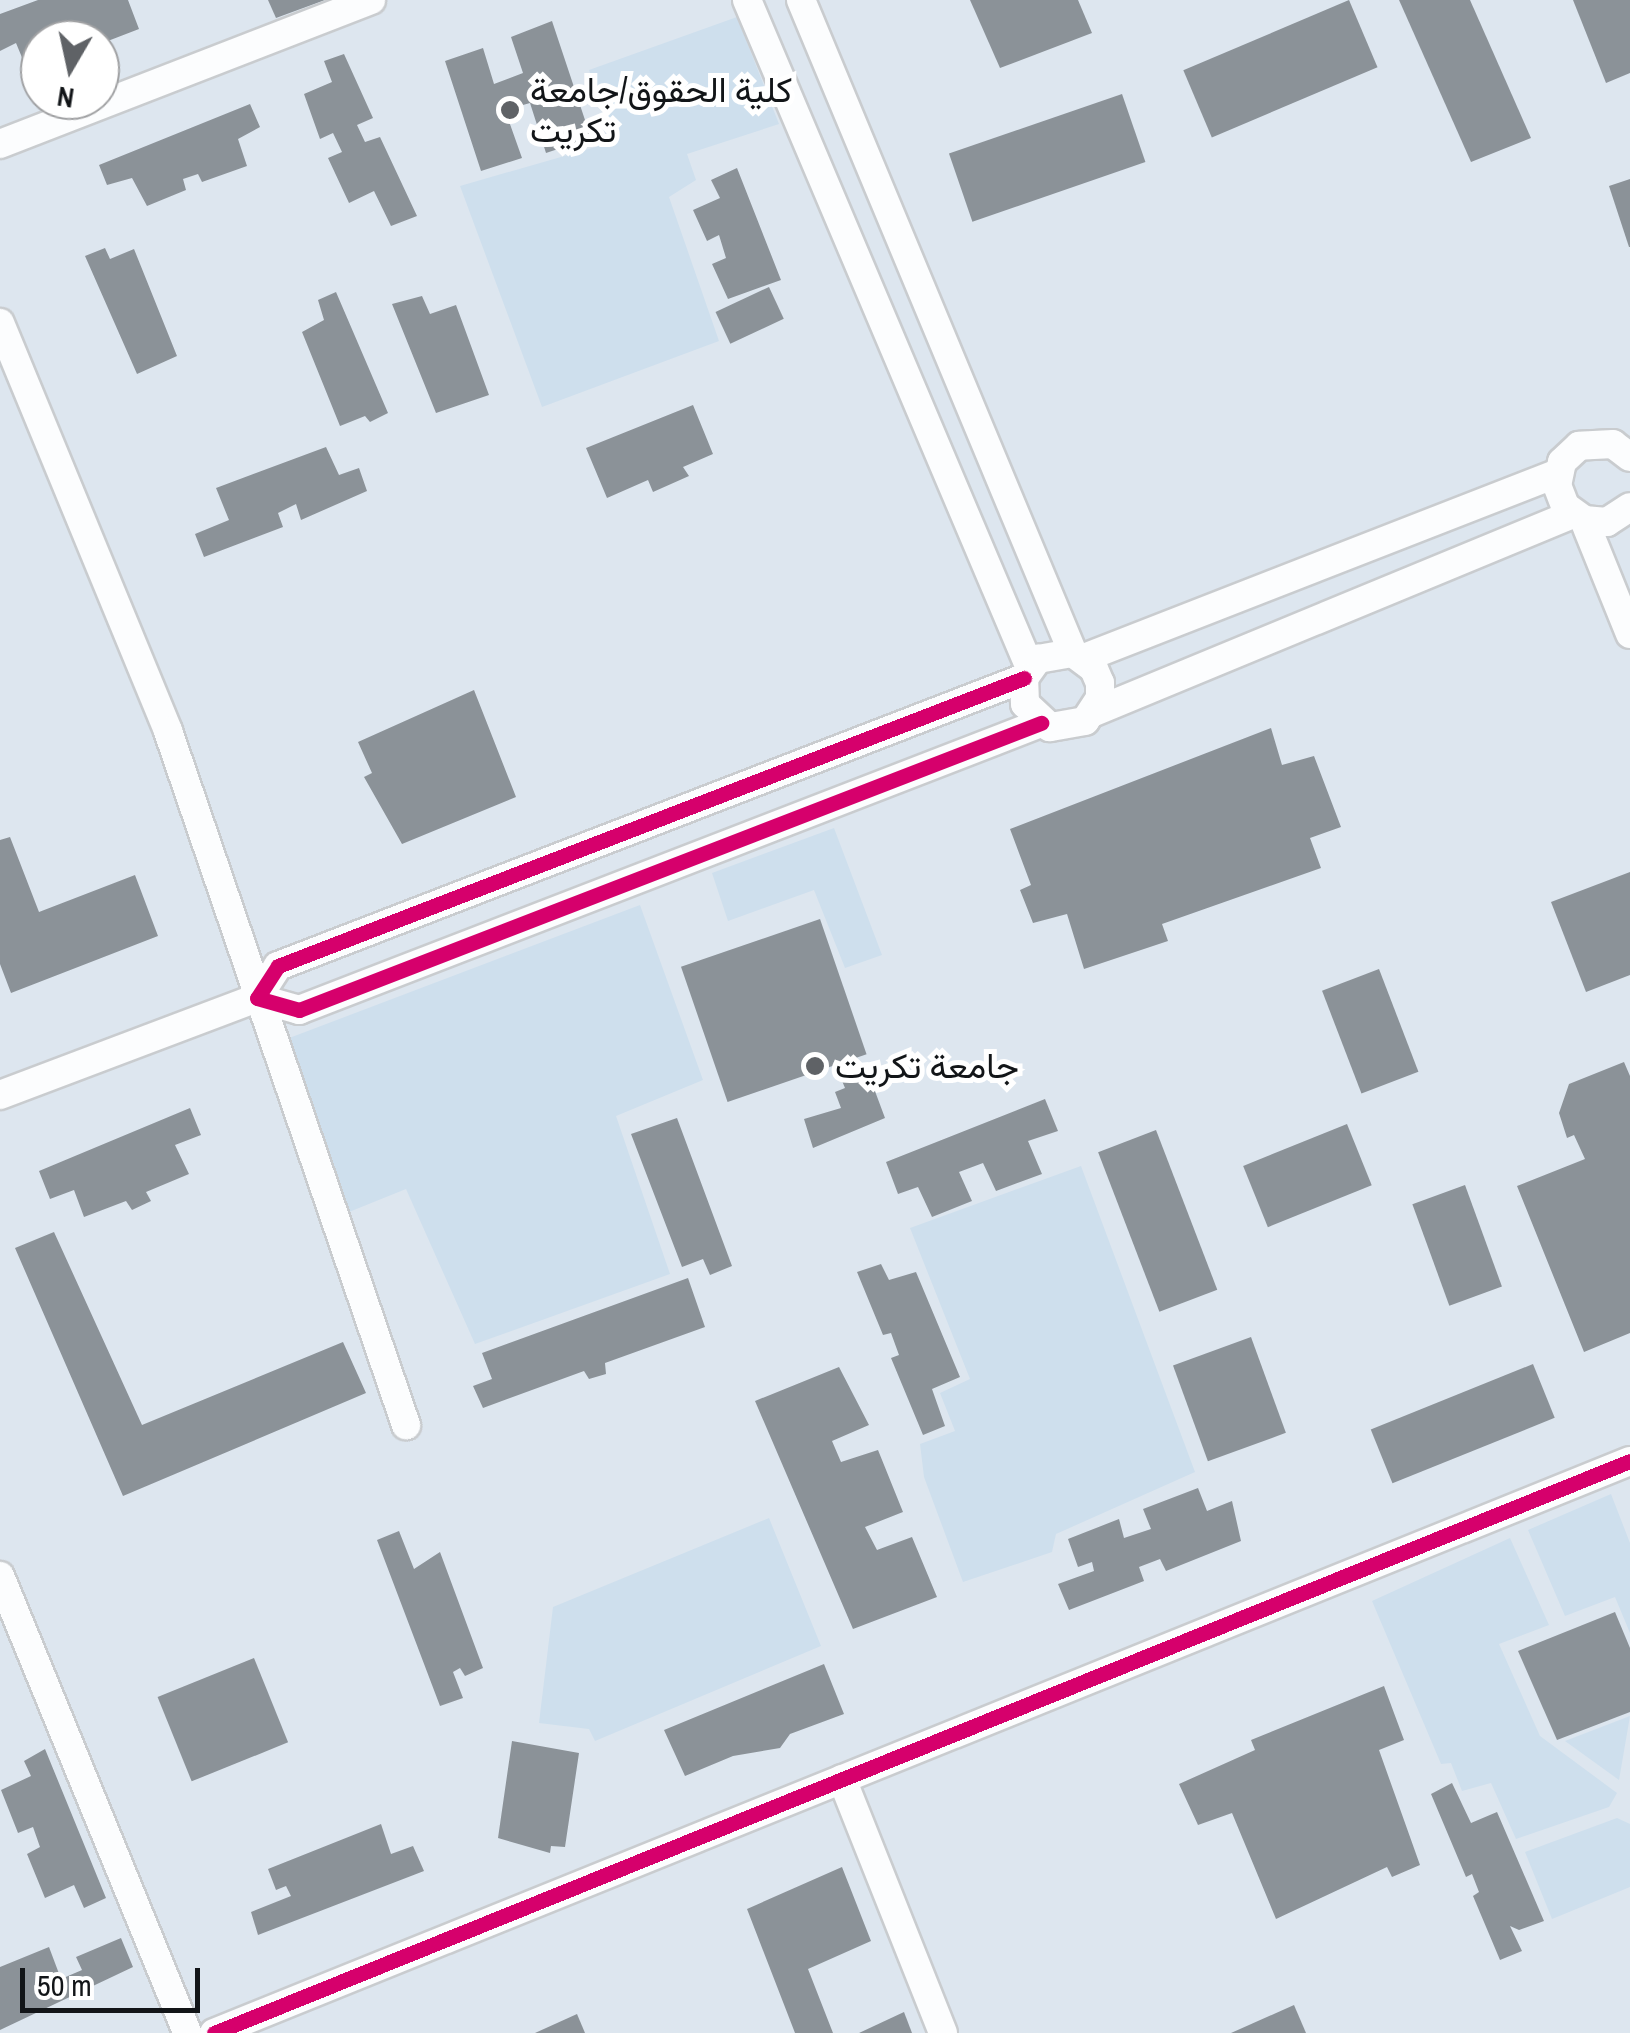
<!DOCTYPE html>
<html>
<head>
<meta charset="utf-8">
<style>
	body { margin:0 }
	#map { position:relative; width:1630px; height:2033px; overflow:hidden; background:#eef2f6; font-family:"Archivo Narrow",Vazirmatn,sans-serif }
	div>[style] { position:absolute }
	.built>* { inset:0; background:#dde6ef }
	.green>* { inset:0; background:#cedfed }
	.building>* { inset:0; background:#8b9298; transform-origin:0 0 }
	.roads { filter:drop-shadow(2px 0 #c9cccf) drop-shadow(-2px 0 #c9cccf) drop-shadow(0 2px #c9cccf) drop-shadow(0 -2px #c9cccf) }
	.minor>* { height:28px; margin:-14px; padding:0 14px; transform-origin:14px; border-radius:14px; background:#fcfdfe }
	.cycleway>* { height:15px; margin:-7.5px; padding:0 7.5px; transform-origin:7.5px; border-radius:7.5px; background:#d6006c }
	.dots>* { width:28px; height:28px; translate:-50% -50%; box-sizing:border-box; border:5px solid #fff; border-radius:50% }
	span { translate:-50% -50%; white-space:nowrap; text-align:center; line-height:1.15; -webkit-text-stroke:10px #fff; paint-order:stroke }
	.poi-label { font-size:35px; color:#121518 }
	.left { translate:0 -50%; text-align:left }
	.north { position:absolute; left:20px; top:20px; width:100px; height:100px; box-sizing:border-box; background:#fff; border:2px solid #a0a1a3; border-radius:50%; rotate:189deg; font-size:28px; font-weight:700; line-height:40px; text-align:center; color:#121518 }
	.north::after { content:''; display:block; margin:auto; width:35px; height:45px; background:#5f6266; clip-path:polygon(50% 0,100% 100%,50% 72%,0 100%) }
	.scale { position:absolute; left:20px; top:1968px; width:180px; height:45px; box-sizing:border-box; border:5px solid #121518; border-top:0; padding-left:12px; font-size:30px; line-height:35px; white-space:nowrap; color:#121518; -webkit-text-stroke:8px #fff; paint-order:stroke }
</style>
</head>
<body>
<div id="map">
	<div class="built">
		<div style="clip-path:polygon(evenodd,0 0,1630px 0,1630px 2033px,0 2033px,0 0,40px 40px,100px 40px,100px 100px,40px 100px,40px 40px)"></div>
	</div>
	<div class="green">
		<div style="clip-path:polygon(737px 17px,779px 124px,687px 154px,696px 180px,669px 197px,719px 341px,542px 407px,460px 186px,613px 142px,589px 70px)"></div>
		<div style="clip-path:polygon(834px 828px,882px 955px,845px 968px,814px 890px,728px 921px,712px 873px)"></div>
		<div style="clip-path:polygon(640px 905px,703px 1080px,616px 1116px,670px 1274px,475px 1344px,406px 1189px,349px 1212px,284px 1040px)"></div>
		<div style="clip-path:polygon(1081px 1166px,1195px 1472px,1056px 1534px,1052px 1552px,963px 1582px,924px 1477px,920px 1444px,955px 1431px,940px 1393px,970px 1379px,910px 1228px)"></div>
		<div style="clip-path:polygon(1611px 1494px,1630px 1543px,1630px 1633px,1615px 1597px,1565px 1616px,1528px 1530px)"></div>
		<div style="clip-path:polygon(769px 1518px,821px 1646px,595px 1741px,589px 1729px,539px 1723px,553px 1607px)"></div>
		<div style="clip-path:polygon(1510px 1538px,1549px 1625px,1499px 1644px,1540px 1736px,1617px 1793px,1609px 1807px,1516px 1839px,1491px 1783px,1462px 1791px,1451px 1763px,1441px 1764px,1372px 1601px)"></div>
		<div style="clip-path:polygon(1630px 1716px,1619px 1780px,1565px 1741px)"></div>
		<div style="clip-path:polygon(1617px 1818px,1630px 1824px,1630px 1887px,1552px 1919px,1525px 1852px)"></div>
	</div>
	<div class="building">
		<div style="clip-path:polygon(38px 0,128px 0,139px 29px,100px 44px,40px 40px,40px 67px,28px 72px,16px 43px,0 51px,0 14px)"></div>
		<div style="clip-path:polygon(268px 0,325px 0,276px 18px)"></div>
		<div style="clip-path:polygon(970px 0,1078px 0,1092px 33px,1000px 68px)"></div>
		<div style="left:1349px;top:0;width:73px;height:180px;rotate:67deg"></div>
		<div style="clip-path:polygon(1399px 0,1470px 0,1531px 138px,1471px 162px)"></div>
		<div style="clip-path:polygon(1573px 0,1630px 0,1630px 73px,1606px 83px)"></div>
		<div style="clip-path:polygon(552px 21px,591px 138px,546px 153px,530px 103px,505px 110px,522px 158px,481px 171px,445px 61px,483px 48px,494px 84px,523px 73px,511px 37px)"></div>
		<div style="clip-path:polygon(344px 54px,373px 118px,357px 125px,365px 142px,380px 137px,417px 216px,391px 226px,374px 191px,349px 203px,328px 158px,342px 152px,333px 133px,320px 139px,304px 94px,332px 82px,324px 61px)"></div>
		<div style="left:1122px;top:94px;width:72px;height:183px;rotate:71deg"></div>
		<div style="clip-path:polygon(250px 104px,260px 127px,238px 139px,247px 166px,202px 182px,198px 174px,183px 179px,186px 190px,147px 206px,132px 178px,107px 185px,99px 165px)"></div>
		<div style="clip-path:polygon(737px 168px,781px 280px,728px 299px,712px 264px,726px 258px,719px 235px,707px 241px,693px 210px,720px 198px,711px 180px)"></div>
		<div style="clip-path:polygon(1630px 179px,1630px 247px,1629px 247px,1609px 186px)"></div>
		<div style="clip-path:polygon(105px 248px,110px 259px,134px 249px,177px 356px,137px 374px,85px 256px)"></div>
		<div style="left:769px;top:287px;width:35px;height:59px;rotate:65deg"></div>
		<div style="clip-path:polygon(336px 292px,388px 413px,370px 422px,365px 416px,340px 426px,302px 332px,324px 320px,318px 300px)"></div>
		<div style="clip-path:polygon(422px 296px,430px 314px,456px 305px,489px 395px,436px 413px,392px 304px)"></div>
		<div style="clip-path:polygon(693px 405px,713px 454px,683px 467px,689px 476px,653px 492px,648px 480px,607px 498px,586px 448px)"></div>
		<div style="clip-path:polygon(326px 447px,339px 475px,359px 468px,367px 491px,301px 520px,296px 504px,278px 513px,283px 527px,204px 557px,195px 534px,229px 520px,216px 488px)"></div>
		<div style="clip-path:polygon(474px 690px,516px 797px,402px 844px,364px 777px,372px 773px,358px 742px)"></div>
		<div style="clip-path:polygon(1271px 728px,1282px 765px,1314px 756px,1341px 827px,1310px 838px,1321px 868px,1162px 924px,1168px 941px,1084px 969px,1067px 914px,1033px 923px,1020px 890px,1031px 885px,1010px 829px)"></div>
		<div style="clip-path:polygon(10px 837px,39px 912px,135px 875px,158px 936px,11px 993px,0 964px,0 840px)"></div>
		<div style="clip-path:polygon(1630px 872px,1630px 975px,1586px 992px,1551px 902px)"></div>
		<div style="left:820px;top:919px;width:143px;height:147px;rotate:71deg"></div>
		<div style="left:1379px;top:969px;width:110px;height:61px;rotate:69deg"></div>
		<div style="clip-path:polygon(1624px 1062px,1630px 1076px,1630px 1333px,1584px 1352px,1517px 1186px,1585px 1159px,1574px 1135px,1567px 1138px,1559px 1113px,1569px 1084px)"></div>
		<div style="clip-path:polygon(866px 1067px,885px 1118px,813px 1148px,804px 1119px,841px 1108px,835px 1092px,845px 1088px,840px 1076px)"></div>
		<div style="clip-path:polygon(1045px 1099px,1058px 1131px,1028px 1141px,1042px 1174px,996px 1191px,983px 1163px,959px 1172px,972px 1201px,932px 1217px,918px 1187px,898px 1194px,886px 1162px)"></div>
		<div style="clip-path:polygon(190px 1108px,201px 1135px,175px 1145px,189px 1174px,146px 1192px,151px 1201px,132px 1210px,126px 1201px,84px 1217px,74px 1190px,50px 1199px,39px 1171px)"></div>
		<div style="clip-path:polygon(677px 1118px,732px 1266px,710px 1275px,703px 1259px,682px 1267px,631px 1134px)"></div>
		<div style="left:1347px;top:1124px;width:66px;height:112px;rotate:68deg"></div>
		<div style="left:1156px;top:1130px;width:171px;height:62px;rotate:69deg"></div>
		<div style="left:1465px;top:1185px;width:108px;height:56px;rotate:70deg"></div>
		<div style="clip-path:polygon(54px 1232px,142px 1425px,343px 1342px,366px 1393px,123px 1496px,15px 1248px)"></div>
		<div style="clip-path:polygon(881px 1264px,889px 1280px,916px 1272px,960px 1377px,932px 1389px,945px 1426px,923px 1435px,891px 1358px,899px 1355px,891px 1333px,883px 1335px,857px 1272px)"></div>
		<div style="clip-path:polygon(688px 1278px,705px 1327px,605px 1363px,606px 1374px,589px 1379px,584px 1371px,483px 1408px,473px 1386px,492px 1379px,482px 1353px)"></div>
		<div style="left:1251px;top:1337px;width:102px;height:83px;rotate:70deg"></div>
		<div style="left:1533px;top:1364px;width:58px;height:175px;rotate:68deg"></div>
		<div style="clip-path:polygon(839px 1367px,869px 1425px,832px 1441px,841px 1462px,878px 1450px,903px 1512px,865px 1527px,877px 1550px,912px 1537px,937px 1597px,853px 1629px,755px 1401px)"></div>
		<div style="clip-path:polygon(1198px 1488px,1207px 1511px,1232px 1501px,1241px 1541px,1166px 1571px,1160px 1559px,1139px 1567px,1144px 1581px,1069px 1610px,1058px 1584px,1094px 1571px,1092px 1562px,1078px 1567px,1068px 1539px,1119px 1519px,1124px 1538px,1151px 1529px,1143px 1509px)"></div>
		<div style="clip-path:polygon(399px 1531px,414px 1569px,440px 1552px,483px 1668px,465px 1676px,460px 1668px,453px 1672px,463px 1698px,440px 1706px,377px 1540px)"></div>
		<div style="clip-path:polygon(1615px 1612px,1630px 1648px,1630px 1712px,1557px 1740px,1518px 1651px)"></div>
		<div style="left:254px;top:1658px;width:91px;height:104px;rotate:68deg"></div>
		<div style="clip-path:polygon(824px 1664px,844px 1714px,790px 1734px,780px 1748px,733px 1756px,685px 1776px,664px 1730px)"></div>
		<div style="clip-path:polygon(1384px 1686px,1404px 1740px,1379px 1750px,1420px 1865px,1392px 1877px,1387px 1867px,1276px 1919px,1232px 1813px,1198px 1825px,1179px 1784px,1255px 1750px,1251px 1740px)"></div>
		<div style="clip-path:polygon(512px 1741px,579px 1753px,565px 1847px,551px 1846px,550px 1853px,498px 1838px)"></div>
		<div style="clip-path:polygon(45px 1749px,106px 1898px,84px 1908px,74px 1885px,45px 1898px,27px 1854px,40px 1847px,33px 1827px,18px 1833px,1px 1790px,31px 1776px,24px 1761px)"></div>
		<div style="clip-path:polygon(1452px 1783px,1471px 1823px,1497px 1812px,1544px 1921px,1519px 1930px,1510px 1926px,1522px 1951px,1500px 1960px,1473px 1896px,1479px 1892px,1472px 1874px,1466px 1877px,1431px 1794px)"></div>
		<div style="clip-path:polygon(381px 1824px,391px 1854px,413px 1846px,424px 1871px,258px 1935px,251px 1912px,291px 1896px,286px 1886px,276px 1890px,268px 1869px)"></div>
		<div style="clip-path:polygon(842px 1867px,871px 1941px,808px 1969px,833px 2033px,795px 2033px,747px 1909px)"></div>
		<div style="clip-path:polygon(121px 1938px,133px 1967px,0 2030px,0 1967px,49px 1947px,61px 1979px,82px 1970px,76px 1957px)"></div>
		<div style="clip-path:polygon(1294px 2005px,1306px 2033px,1231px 2033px)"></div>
		<div style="clip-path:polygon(904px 2012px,912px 2033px,859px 2033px)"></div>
		<div style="clip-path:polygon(577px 2014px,585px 2033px,535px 2033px)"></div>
	</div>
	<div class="roads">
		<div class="minor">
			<div style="left:747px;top:0;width:725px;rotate:67.04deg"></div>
			<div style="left:801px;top:0;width:707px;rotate:67.39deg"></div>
			<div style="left:1073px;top:653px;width:26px;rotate:37deg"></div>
			<div style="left:1094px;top:669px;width:15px;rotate:67deg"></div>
			<div style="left:1100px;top:683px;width:15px;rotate:90deg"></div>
			<div style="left:1100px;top:698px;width:27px;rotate:123deg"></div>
			<div style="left:1085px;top:721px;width:36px;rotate:170deg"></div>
			<div style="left:1050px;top:727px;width:34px;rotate:-137deg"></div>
			<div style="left:1025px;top:704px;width:26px;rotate:-92deg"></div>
			<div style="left:1024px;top:678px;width:24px;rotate:-54deg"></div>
			<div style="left:1038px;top:659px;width:36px;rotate:-10deg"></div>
			<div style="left:0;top:144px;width:398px;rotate:-21.2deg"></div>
			<div style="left:0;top:323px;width:441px;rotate:67.6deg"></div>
			<div style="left:168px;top:731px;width:734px;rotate:71.07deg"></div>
			<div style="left:1630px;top:457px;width:21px;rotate:-143deg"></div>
			<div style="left:1613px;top:444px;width:34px;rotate:177deg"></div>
			<div style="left:1579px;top:446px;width:23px;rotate:137deg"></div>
			<div style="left:1562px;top:462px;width:24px;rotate:102deg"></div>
			<div style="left:1557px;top:485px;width:22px;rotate:69deg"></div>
			<div style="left:1565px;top:506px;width:24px;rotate:36deg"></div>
			<div style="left:1584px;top:520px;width:23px;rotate:5deg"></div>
			<div style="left:1607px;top:522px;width:27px;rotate:-33deg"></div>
			<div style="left:1584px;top:520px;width:123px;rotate:68deg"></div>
			<div style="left:1084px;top:658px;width:509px;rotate:-21.32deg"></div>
			<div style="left:1024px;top:678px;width:800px;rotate:158.89deg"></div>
			<div style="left:278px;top:966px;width:38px;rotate:123deg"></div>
			<div style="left:257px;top:998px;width:44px;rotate:15.9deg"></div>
			<div style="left:299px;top:1010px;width:796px;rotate:-21.15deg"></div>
			<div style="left:1094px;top:712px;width:518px;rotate:-22.46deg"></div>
			<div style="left:0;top:1095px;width:275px;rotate:-20.7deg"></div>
			<div style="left:0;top:1576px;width:494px;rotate:67.7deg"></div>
			<div style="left:842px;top:1779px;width:273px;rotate:68.3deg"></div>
			<div style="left:214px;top:2033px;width:1527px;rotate:-22deg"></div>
		</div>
	</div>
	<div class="cycleway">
		<div style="left:1024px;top:678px;width:800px;rotate:158.89deg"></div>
		<div style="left:278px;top:966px;width:38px;rotate:123deg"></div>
		<div style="left:257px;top:998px;width:44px;rotate:15.9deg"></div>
		<div style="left:299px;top:1010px;width:796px;rotate:-21.15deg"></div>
		<div style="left:214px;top:2033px;width:1527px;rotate:-22deg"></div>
	</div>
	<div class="dots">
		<div style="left:510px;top:110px;background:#5f6266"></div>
		<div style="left:815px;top:1066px;background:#5f6266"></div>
	</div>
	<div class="poi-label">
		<span class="left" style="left:530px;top:110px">كلية الحقوق/جامعة<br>تكريت</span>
		<span class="left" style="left:835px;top:1066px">جامعة تكريت</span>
	</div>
	<div class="north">N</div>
	<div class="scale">50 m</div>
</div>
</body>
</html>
